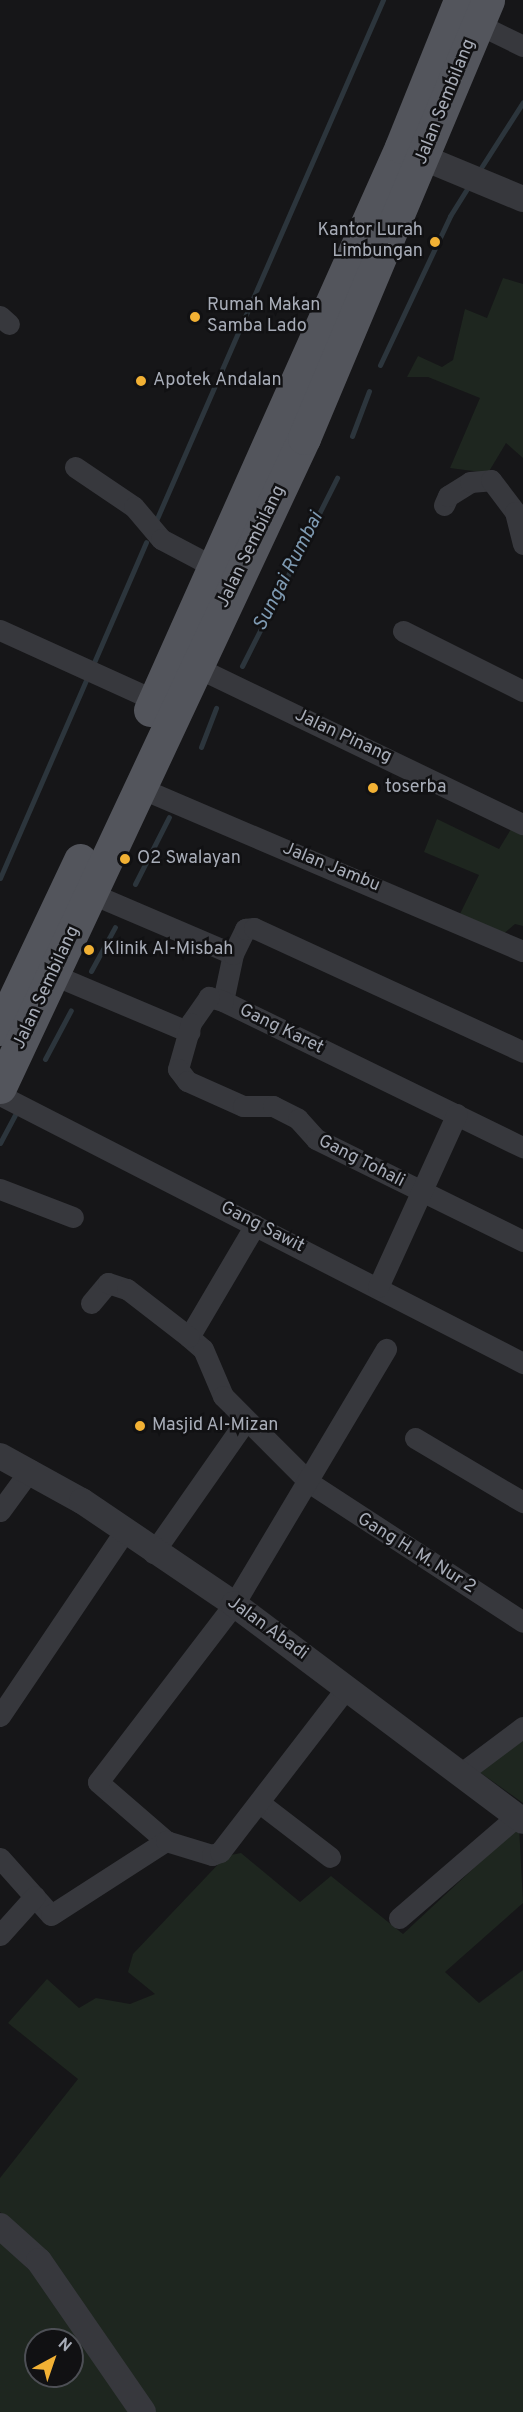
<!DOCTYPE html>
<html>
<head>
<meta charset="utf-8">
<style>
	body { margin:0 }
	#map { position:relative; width:523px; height:2412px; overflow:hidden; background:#161618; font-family:Overpass,sans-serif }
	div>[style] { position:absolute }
	.green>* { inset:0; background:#1e261f }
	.stream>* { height:5px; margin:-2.5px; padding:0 2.5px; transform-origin:2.5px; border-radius:2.5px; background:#2c353c }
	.minor>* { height:21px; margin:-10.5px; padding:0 10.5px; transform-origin:10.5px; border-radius:10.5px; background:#37383d }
	.tertiary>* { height:26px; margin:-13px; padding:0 13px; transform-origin:13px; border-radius:13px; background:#37383d }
	.primary>* { height:33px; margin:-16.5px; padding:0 16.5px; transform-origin:16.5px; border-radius:16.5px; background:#53555c }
	.dots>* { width:16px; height:16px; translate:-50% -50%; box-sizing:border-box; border:3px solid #111113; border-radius:50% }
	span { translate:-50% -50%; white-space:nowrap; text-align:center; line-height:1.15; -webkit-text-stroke:5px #111113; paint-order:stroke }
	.street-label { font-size:18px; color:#a8adb8 }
	.poi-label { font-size:18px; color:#a8adb8 }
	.right { translate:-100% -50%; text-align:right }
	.left { translate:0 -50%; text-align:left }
	.water-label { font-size:20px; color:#7f9bb3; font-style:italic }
	.north { position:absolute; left:24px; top:2328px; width:60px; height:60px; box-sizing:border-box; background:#111113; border:2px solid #4d4f55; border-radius:50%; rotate:40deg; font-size:16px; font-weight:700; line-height:24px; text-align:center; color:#a8adb8 }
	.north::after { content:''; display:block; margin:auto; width:21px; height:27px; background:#f2b134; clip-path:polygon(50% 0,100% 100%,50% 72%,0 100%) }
</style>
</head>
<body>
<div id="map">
	<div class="green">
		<div style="clip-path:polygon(503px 278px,523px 284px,523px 458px,506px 443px,488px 473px,450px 468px,480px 398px,428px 377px,407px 377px,418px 356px,442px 367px,453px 360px,465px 309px,487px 318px)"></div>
		<div style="clip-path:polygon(437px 819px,499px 849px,514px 824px,523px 828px,523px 926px,515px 924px,502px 935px,459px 916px,479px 875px,424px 852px)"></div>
		<div style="clip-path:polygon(523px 1736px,523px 1803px,478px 1771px)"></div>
		<div style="clip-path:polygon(519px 1826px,523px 1903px,445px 1972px,479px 2003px,523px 1970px,523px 2412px,154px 2412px,42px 2250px,0 2212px,0 2178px,78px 2079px,8px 2023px,47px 1979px,79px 2008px,96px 1998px,130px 2004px,155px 1994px,128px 1972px,133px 1954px,226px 1856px,241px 1853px,300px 1902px,331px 1876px,403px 1934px)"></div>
		<div style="clip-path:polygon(evenodd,0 2242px,42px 2282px,128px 2412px,0 2412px,0 2242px,36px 2340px,72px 2340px,72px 2376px,36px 2376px,36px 2340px)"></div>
	</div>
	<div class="stream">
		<div style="left:477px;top:174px;width:85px;rotate:-57.4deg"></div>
		<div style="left:380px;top:365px;width:165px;rotate:-64.8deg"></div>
		<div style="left:450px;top:216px;width:38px;rotate:-58deg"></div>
		<div style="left:352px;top:436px;width:48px;rotate:-69.3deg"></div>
		<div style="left:155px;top:523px;width:571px;rotate:-66.45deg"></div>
		<div style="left:242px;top:666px;width:211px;rotate:-63.2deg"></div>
		<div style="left:92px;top:667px;width:136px;rotate:-66.6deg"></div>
		<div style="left:201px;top:747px;width:42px;rotate:-69deg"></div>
		<div style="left:0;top:878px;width:220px;rotate:-66.5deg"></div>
		<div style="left:135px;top:884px;width:75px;rotate:-63.1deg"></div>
		<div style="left:91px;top:971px;width:50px;rotate:-61.4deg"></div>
		<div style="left:45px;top:1059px;width:55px;rotate:-62deg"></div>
		<div style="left:0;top:1143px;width:36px;rotate:-62deg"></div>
	</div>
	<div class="minor">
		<div style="left:478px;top:24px;width:50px;rotate:26.1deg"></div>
		<div style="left:0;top:316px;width:12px;rotate:42deg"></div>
		<div style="left:75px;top:467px;width:71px;rotate:34.1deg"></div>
		<div style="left:134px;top:507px;width:42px;rotate:49.8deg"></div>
		<div style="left:161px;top:539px;width:60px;rotate:27.8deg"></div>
		<div style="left:444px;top:505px;width:10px;rotate:-66deg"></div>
		<div style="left:448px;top:496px;width:26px;rotate:-32deg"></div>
		<div style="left:470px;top:482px;width:21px;rotate:-5deg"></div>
		<div style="left:491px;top:480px;width:40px;rotate:53deg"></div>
		<div style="left:515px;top:512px;width:33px;rotate:76deg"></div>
		<div style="left:0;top:630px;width:169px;rotate:24.4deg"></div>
		<div style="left:403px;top:631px;width:134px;rotate:26.6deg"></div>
		<div style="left:194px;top:666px;width:365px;rotate:25.7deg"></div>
		<div style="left:138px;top:787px;width:418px;rotate:23.1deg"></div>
		<div style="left:90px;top:893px;width:155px;rotate:23.1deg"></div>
		<div style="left:233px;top:954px;width:48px;rotate:102deg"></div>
		<div style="left:223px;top:1001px;width:334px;rotate:26deg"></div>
		<div style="left:233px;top:954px;width:28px;rotate:-64deg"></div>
		<div style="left:245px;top:929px;width:9px;rotate:-6deg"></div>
		<div style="left:254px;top:928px;width:296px;rotate:24.7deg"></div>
		<div style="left:54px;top:975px;width:147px;rotate:22.9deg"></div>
		<div style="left:223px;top:1001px;width:15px;rotate:-164deg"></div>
		<div style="left:209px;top:997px;width:32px;rotate:125deg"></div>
		<div style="left:191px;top:1023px;width:48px;rotate:105.8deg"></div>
		<div style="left:178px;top:1069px;width:15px;rotate:53deg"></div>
		<div style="left:187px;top:1081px;width:61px;rotate:24.1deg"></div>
		<div style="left:243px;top:1106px;width:30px"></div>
		<div style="left:273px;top:1106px;width:28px;rotate:27deg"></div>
		<div style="left:298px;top:1119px;width:27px;rotate:48deg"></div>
		<div style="left:316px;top:1139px;width:231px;rotate:26.2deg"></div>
		<div style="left:0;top:1095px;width:588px;rotate:27.13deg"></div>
		<div style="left:0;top:1189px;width:78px;rotate:21deg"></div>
		<div style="left:255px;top:1225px;width:130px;rotate:120.5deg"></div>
		<div style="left:189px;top:1337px;width:18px;rotate:41deg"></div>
		<div style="left:203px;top:1349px;width:51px;rotate:66.9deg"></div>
		<div style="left:223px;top:1396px;width:123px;rotate:45deg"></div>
		<div style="left:310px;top:1483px;width:254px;rotate:33.1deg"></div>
		<div style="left:378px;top:1287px;width:190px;rotate:-65.5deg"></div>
		<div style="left:91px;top:1303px;width:26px;rotate:-50deg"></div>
		<div style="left:108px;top:1283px;width:20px;rotate:18deg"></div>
		<div style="left:127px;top:1289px;width:78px;rotate:37.7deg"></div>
		<div style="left:415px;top:1438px;width:126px;rotate:30.7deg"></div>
		<div style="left:0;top:1511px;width:51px;rotate:-53.8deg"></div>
		<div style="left:153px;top:1553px;width:162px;rotate:-55deg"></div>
		<div style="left:0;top:1716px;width:222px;rotate:-56deg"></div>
		<div style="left:463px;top:1772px;width:75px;rotate:-36.9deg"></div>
		<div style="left:261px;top:1804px;width:87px;rotate:37.5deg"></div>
		<div style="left:166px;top:1841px;width:90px;rotate:-139.1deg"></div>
		<div style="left:98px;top:1782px;width:224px;rotate:-52.6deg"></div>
		<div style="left:234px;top:1604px;width:297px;rotate:-59.2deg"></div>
		<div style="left:0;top:1858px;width:76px;rotate:48.2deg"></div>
		<div style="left:51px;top:1915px;width:137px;rotate:-32.8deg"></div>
		<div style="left:166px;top:1841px;width:48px;rotate:16.9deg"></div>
		<div style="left:212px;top:1855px;width:9px;rotate:-21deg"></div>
		<div style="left:220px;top:1852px;width:208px;rotate:-52.4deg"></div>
		<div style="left:399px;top:1918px;width:156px;rotate:-40.8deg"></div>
		<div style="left:0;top:1935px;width:52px;rotate:-48.1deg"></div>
	</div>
	<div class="tertiary">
		<div style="left:424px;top:158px;width:107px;rotate:22.5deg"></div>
		<div style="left:0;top:1456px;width:94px;rotate:28.8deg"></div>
		<div style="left:82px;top:1501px;width:184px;rotate:34.1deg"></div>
		<div style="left:234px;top:1604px;width:361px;rotate:36.9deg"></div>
		<div style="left:0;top:2226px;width:52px;rotate:41.9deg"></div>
		<div style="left:39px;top:2261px;width:183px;rotate:55.4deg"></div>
	</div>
	<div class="primary">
		<div style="left:150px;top:710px;width:616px;rotate:-65.97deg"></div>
		<div style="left:401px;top:147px;width:158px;rotate:-68.1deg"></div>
		<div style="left:0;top:1029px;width:187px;rotate:-64.7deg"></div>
		<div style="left:0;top:1087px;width:717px;rotate:-64.9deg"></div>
		<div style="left:304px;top:438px;width:475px;rotate:-67.2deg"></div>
	</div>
	<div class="dots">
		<div style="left:435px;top:242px;background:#f2b134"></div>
		<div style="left:195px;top:317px;background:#f2b134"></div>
		<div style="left:141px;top:381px;background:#f2b134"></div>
		<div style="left:373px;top:788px;background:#f2b134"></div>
		<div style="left:125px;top:859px;background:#f2b134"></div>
		<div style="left:89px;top:950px;background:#f2b134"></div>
		<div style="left:140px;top:1426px;background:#f2b134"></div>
	</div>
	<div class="street-label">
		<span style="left:446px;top:102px;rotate:-68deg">Jalan Sembilang</span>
		<span style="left:252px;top:547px;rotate:-64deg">Jalan Sembilang</span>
		<span style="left:343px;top:737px;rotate:25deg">Jalan Pinang</span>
		<span style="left:331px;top:868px;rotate:22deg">Jalan Jambu</span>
		<span style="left:47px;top:988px;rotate:-65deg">Jalan Sembilang</span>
		<span style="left:281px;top:1030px;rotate:26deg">Gang Karet</span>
		<span style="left:361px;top:1162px;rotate:27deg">Gang Tohali</span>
		<span style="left:262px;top:1228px;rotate:27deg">Gang Sawit</span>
		<span style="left:416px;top:1554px;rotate:32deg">Gang H. M. Nur 2</span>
		<span style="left:267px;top:1629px;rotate:36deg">Jalan Abadi</span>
	</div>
	<div class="poi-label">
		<span class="right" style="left:423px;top:242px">Kantor Lurah<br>Limbungan</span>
		<span class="left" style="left:207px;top:317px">Rumah Makan<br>Samba Lado</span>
		<span class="left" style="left:153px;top:381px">Apotek Andalan</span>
		<span class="left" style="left:385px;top:788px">toserba</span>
		<span class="left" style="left:137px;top:859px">O2 Swalayan</span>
		<span class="left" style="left:103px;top:950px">Klinik Al-Misbah</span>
		<span class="left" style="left:152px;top:1426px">Masjid Al-Mizan</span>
	</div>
	<div class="water-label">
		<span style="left:289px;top:572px;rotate:-63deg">Sungai Rumbai</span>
	</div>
	<div class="north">N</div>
</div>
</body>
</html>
